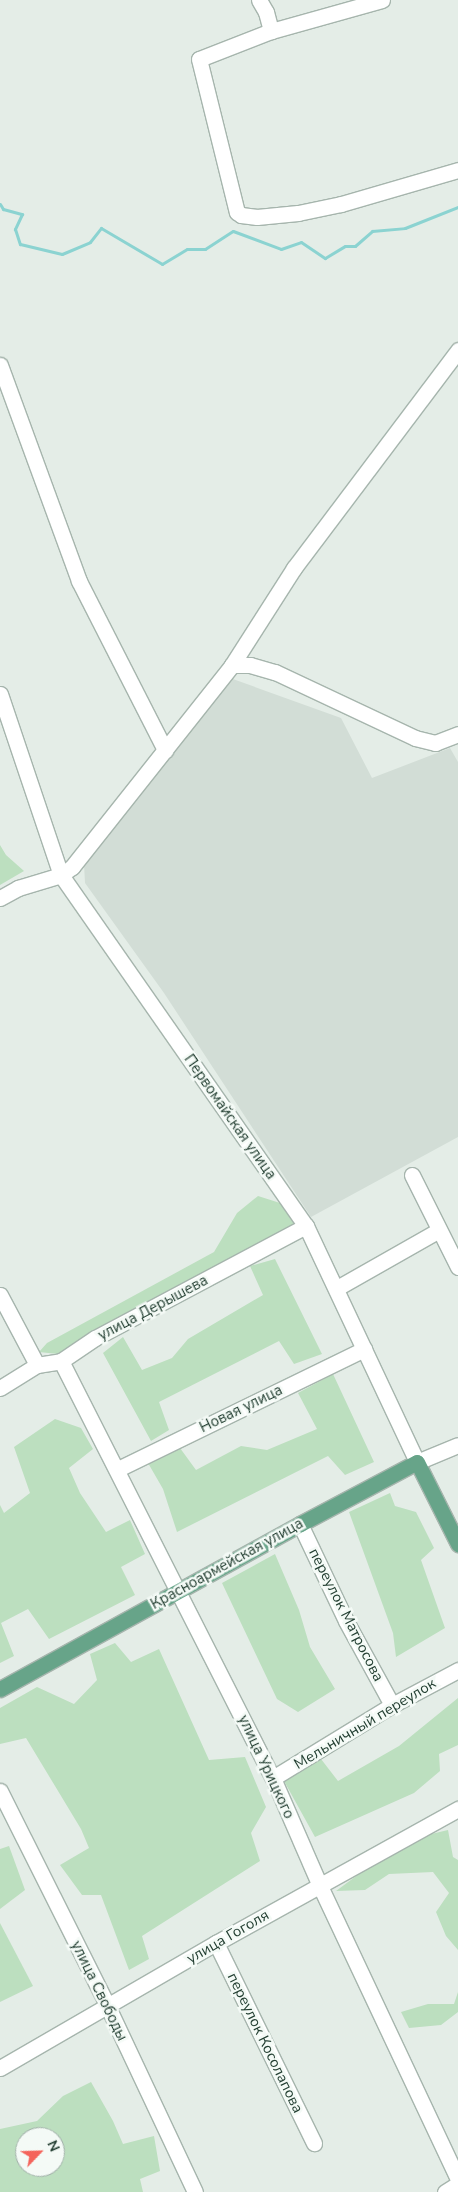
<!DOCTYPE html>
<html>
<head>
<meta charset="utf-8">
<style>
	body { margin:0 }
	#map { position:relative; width:458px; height:2192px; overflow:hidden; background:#e4ede7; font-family:"Nunito Sans",sans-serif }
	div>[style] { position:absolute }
	.built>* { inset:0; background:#d2ddd6 }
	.green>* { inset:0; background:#bcdfbf }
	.stream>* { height:3px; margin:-1.5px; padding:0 1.5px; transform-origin:1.5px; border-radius:1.5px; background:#8bd3d1 }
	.roads { filter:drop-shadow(1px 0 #a6b5ad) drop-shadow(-1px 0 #a6b5ad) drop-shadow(0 1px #a6b5ad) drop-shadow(0 -1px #a6b5ad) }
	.minor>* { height:15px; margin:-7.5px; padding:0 7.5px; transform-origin:7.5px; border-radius:7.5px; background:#fff }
	.major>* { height:15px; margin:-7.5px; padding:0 7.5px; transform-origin:7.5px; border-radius:7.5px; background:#67a489 }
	span { translate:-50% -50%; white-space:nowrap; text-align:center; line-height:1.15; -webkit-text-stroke:5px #f4faf6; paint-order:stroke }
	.street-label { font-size:15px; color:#233f32 }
	.north { position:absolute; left:15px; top:2127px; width:50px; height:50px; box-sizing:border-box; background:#f4faf6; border:1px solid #a0afa8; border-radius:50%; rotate:66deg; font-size:14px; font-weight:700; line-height:20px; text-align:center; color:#233f32 }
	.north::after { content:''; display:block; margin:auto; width:18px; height:22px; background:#f4645b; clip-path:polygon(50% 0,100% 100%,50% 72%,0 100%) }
</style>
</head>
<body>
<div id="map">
	<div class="built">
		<div style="clip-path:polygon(230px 678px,341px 718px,372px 778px,450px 748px,458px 762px,458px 1137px,311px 1217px,164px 993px,85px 883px,84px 864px,88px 856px)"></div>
	</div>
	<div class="green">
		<div style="clip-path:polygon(0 845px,6px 855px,24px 871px,0 885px)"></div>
		<div style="clip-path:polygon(258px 1196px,280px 1203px,295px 1225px,119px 1317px,58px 1354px,39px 1352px,47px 1343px,214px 1252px,237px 1213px)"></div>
		<div style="clip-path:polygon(275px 1259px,322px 1354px,294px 1364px,279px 1341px,159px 1402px,169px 1430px,151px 1441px,103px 1353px,123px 1337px,142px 1370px,172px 1358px,188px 1339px,263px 1295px,250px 1266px)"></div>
		<div style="clip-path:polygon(333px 1374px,374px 1462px,345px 1475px,328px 1456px,177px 1532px,163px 1489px,148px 1463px,180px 1448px,196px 1470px,241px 1446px,267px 1450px,317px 1429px,298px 1393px)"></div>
		<div style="clip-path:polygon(55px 1419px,81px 1428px,93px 1449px,69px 1468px,80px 1493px,106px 1532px,130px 1520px,145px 1554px,121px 1567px,135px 1595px,49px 1639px,28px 1609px,1px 1623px,14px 1656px,0 1663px,0 1505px,4px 1513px,30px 1493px,14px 1447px)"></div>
		<div style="clip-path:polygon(390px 1493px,395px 1506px,416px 1512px,434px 1548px,421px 1560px,445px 1628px,396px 1657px,393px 1633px,349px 1512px)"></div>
		<div style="clip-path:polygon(275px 1554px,299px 1610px,310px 1647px,335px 1689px,298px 1712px,277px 1699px,222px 1583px)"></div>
		<div style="clip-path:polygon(115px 1643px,131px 1662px,159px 1649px,209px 1760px,245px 1757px,266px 1807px,251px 1833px,260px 1861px,142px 1936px,149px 1959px,129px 1970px,101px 1895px,82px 1895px,60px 1865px,89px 1848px,81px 1829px,26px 1738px,0 1744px,0 1708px,37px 1687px,74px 1704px,97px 1680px,90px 1654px)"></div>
		<div style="clip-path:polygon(458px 1698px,458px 1745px,439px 1754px,440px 1771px,414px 1793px,315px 1837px,284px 1781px,321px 1759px,338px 1781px,399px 1746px)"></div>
		<div style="clip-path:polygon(448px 1830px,453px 1857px,458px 1860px,458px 1950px,446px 1936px,436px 1912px,449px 1893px,433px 1872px,389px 1874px,365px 1890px,336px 1891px,363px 1871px,423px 1836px)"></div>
		<div style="clip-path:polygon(9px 1846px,25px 1890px,0 1909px,0 1849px)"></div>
		<div style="clip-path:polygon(0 1923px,33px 1986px,0 2002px)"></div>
		<div style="clip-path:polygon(458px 1992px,458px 2012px,441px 2025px,409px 2028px,401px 2012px,428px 2004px,454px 2004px)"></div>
		<div style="clip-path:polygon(evenodd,91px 2082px,113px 2121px,123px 2144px,154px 2136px,160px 2171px,140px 2179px,143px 2192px,0 2192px,0 2129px,37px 2121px,63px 2096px,91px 2082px,25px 2137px,55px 2137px,55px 2167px,25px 2167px,25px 2137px)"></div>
	</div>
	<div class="stream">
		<div style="left:0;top:204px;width:6px;rotate:59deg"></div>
		<div style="left:3px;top:209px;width:20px;rotate:15deg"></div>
		<div style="left:22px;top:214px;width:17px;rotate:115deg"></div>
		<div style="left:15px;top:229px;width:16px;rotate:72deg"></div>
		<div style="left:20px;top:244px;width:43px;rotate:13.4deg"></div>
		<div style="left:62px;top:254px;width:30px;rotate:-23deg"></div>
		<div style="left:90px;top:242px;width:18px;rotate:-52deg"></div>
		<div style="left:101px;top:228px;width:71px;rotate:30.5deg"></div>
		<div style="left:162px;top:264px;width:29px;rotate:-31deg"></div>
		<div style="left:187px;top:249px;width:18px"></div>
		<div style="left:205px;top:249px;width:33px;rotate:-33deg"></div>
		<div style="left:233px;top:231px;width:51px;rotate:20.6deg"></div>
		<div style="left:281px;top:249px;width:21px;rotate:-19deg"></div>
		<div style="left:301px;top:242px;width:29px;rotate:34deg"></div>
		<div style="left:325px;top:258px;width:23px;rotate:-31deg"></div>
		<div style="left:345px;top:246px;width:10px"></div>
		<div style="left:355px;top:246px;width:23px;rotate:-41deg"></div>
		<div style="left:372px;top:231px;width:33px;rotate:-5deg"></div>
		<div style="left:405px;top:228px;width:57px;rotate:-21.6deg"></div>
	</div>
	<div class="roads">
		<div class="minor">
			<div style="left:259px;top:0;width:14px;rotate:60deg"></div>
			<div style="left:266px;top:12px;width:20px;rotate:75deg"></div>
			<div style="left:382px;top:0;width:115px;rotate:164.4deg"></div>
			<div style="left:271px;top:31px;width:77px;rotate:158.7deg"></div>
			<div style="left:199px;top:59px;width:158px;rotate:76.1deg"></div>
			<div style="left:237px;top:212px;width:5px;rotate:37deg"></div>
			<div style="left:241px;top:215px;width:16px;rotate:7deg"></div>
			<div style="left:257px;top:217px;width:41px;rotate:-5.6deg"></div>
			<div style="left:298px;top:213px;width:44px;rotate:-11.8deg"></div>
			<div style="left:341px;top:204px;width:122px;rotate:-16.2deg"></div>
			<div style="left:0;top:365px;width:230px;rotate:69.9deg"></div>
			<div style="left:79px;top:581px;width:190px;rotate:63deg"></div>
			<div style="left:232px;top:665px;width:115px;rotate:-57.4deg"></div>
			<div style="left:294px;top:568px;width:273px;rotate:-53deg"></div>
			<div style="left:0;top:694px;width:191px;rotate:71.4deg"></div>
			<div style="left:61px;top:875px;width:428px;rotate:55.1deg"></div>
			<div style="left:306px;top:1226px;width:261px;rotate:64.8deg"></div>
			<div style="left:417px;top:1462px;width:44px;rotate:-22.5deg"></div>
			<div style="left:0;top:898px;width:21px;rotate:-29deg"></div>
			<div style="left:18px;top:888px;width:45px;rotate:-16.8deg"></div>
			<div style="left:61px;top:875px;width:14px;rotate:-36deg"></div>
			<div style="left:72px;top:867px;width:258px;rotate:-51.6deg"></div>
			<div style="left:232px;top:665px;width:18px"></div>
			<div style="left:250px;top:665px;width:26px;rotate:16deg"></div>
			<div style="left:275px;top:672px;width:155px;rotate:25.2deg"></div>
			<div style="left:415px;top:738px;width:21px;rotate:14deg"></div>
			<div style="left:435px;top:743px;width:25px;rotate:-21deg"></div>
			<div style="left:412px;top:1175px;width:103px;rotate:63.4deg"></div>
			<div style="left:337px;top:1288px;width:117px;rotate:-29.6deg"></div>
			<div style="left:0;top:1295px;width:79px;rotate:62.1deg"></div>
			<div style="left:61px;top:1361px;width:468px;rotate:63.1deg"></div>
			<div style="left:273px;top:1778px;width:118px;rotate:66.5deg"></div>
			<div style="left:320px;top:1886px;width:324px;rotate:64.8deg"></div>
			<div style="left:0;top:1388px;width:44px;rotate:-31.9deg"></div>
			<div style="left:37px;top:1365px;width:24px;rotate:-9deg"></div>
			<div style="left:61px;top:1361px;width:41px;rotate:-34.1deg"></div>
			<div style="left:95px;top:1338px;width:239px;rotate:-28deg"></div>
			<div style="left:118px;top:1469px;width:274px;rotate:-26deg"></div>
			<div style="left:300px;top:1524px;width:107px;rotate:64.6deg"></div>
			<div style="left:346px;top:1621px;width:96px;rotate:61.3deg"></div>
			<div style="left:273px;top:1778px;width:140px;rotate:-31.5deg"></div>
			<div style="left:392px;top:1705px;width:75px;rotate:-27.9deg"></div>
			<div style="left:0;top:1791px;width:241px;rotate:63.4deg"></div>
			<div style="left:108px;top:2007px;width:204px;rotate:64.8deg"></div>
			<div style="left:216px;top:1943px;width:223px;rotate:63.9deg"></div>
			<div style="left:0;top:2068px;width:250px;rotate:-30.1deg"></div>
			<div style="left:216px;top:1943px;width:277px;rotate:-29deg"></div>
			<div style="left:445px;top:2192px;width:15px;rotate:-32deg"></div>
		</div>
		<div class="major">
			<div style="left:0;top:1689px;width:342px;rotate:-28.8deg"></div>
			<div style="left:300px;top:1524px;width:132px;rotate:-27.9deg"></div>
			<div style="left:417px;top:1462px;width:92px;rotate:63.4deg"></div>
		</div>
	</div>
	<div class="street-label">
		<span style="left:230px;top:1117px;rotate:55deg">Первомайская улица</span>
		<span style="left:153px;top:1308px;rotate:-28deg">улица Дерышева</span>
		<span style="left:241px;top:1409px;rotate:-26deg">Новая улица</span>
		<span style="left:227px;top:1564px;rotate:-29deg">Красноармейская улица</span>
		<span style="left:346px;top:1615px;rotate:63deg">переулок Матросова</span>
		<span style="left:365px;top:1724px;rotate:-31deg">Мельничный переулок</span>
		<span style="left:266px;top:1767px;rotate:65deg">улица Урицкого</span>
		<span style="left:228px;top:1937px;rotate:-30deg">улица Гоголя</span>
		<span style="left:99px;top:1991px;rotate:64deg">улица Свободы</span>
		<span style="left:265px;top:2043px;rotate:64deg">переулок Косолапова</span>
	</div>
	<div class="north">N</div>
</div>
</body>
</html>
